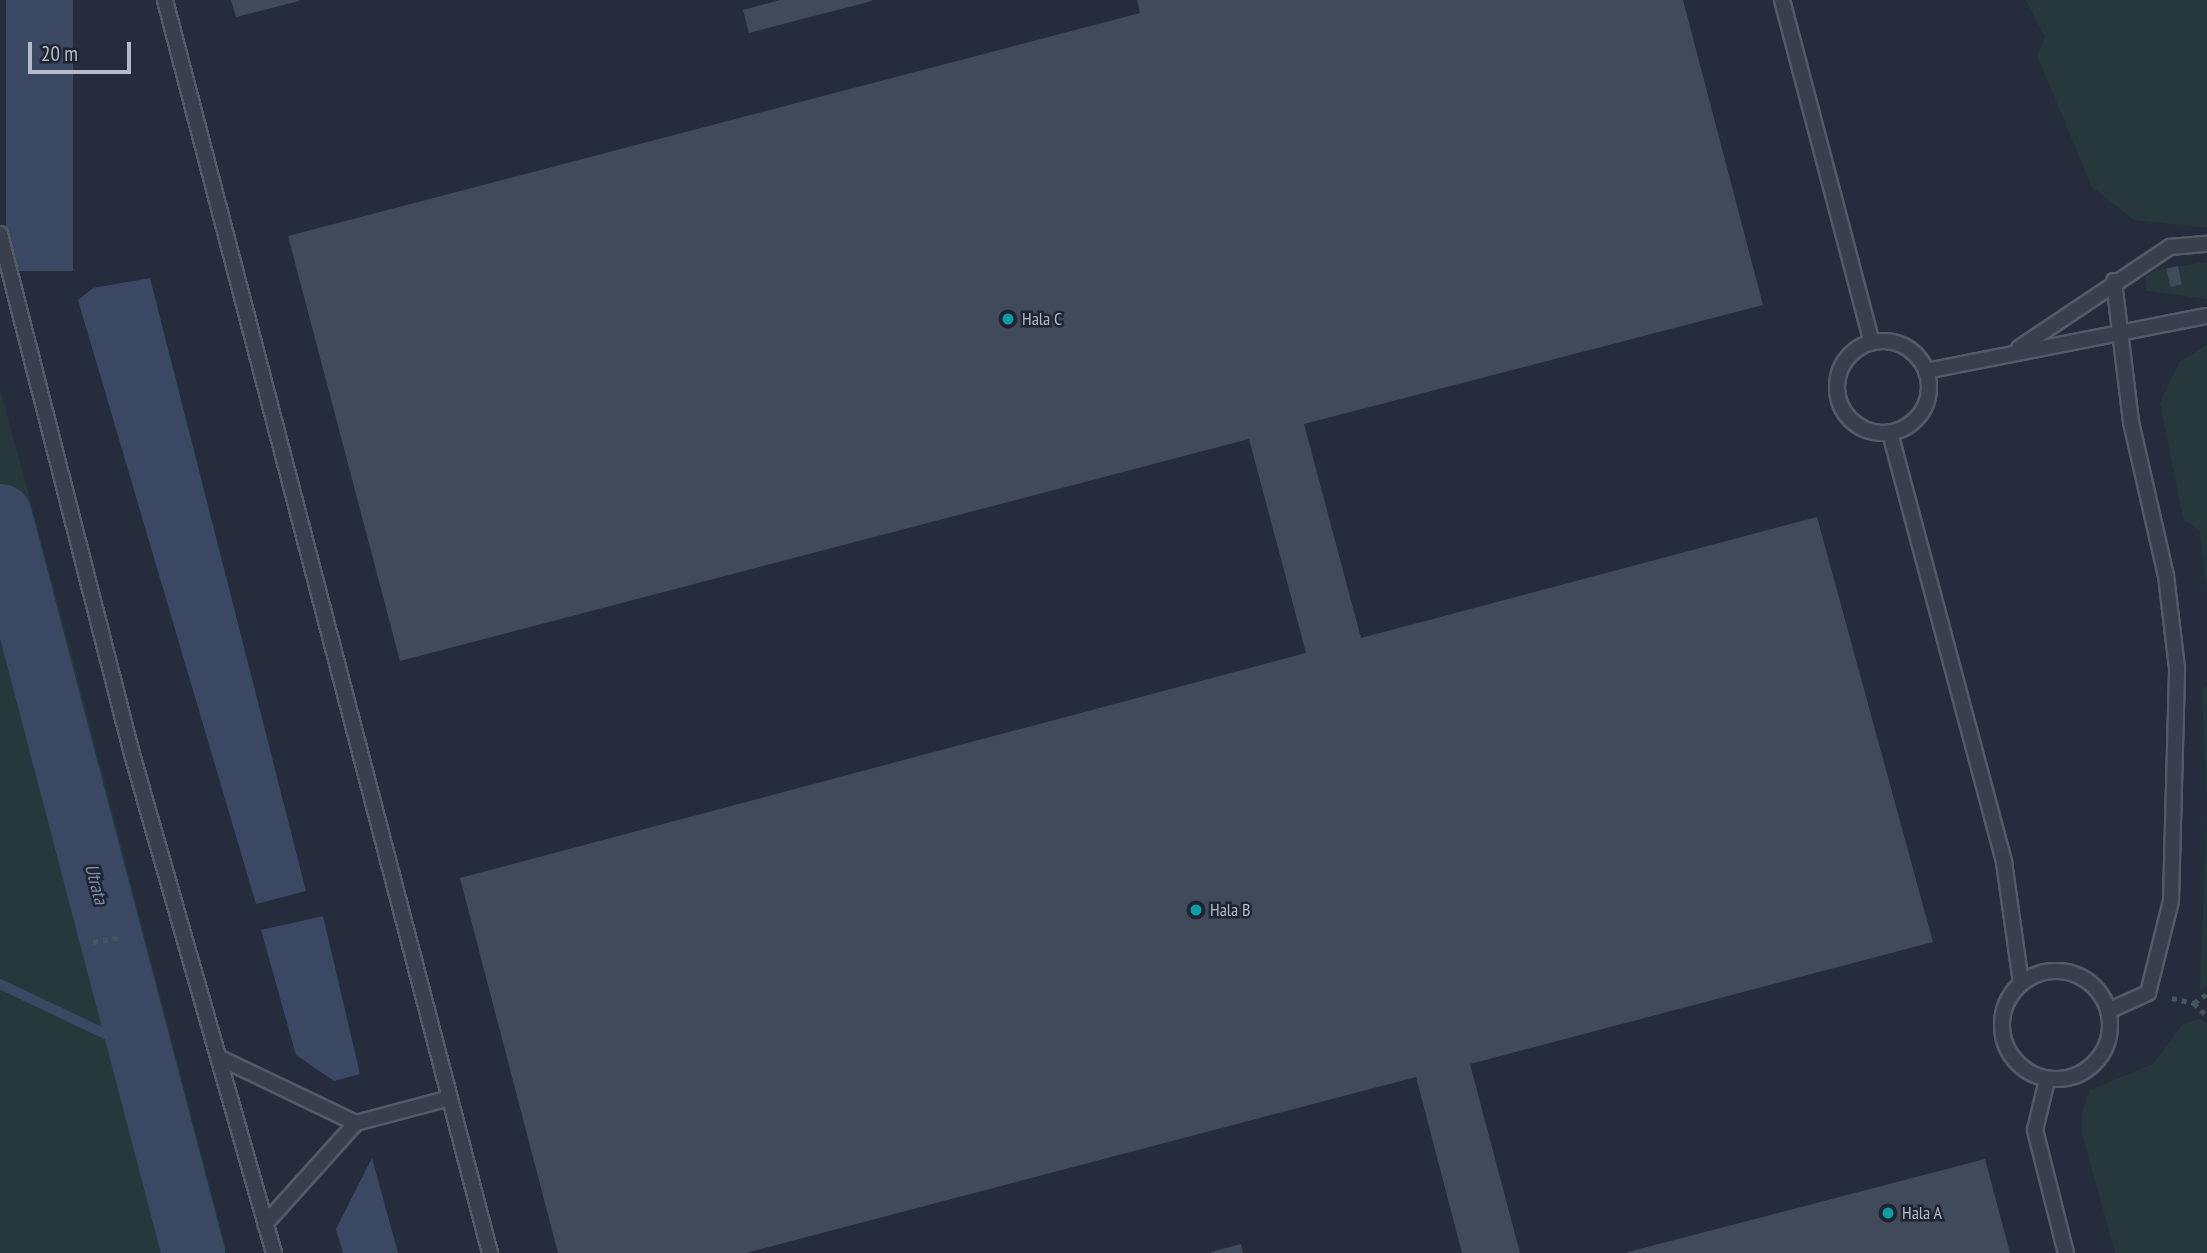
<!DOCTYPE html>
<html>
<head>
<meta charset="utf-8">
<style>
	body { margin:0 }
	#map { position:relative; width:2207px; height:1253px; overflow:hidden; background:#252c3c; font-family:"PT Sans Narrow",sans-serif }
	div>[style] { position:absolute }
	.green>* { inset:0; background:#27383d }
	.water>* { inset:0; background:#3b4864; transform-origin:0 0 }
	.stream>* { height:10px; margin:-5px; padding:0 5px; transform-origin:5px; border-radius:5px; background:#3b4864 }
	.river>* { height:63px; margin:-31.5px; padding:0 31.5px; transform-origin:31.5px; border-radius:31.5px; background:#3b4864 }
	.building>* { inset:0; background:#414a5b; transform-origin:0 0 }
	.path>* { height:4.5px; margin-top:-2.25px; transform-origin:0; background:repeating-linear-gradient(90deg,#45555a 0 5px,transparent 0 10px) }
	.roads { filter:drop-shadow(2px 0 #545a67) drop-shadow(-2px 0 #545a67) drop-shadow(0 2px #545a67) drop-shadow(0 -2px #545a67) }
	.service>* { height:14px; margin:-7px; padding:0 7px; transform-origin:7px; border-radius:7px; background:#393f4c }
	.service>.ring { margin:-7px; padding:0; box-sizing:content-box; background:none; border:14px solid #393f4c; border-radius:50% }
	.dots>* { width:19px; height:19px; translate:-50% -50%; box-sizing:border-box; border:4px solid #1e2431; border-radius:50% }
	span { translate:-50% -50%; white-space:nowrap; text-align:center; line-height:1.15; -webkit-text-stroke:5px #1e2431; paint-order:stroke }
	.poi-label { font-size:18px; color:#b4bac7 }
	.left { translate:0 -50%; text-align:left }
	.water-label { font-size:19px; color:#7d8dae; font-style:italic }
	.scale { position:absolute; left:28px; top:42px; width:103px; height:32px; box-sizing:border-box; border:4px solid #b4bac7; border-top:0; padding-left:9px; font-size:21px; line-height:24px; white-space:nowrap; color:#b4bac7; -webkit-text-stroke:5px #1e2431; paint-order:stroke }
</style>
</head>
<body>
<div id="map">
	<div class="green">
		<div style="clip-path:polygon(2026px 0,2207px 0,2207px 228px,2134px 220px,2092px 187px,2037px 55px,2045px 37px)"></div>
		<div style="clip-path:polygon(2207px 262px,2207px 299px,2146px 291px,2145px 276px,2153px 272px,2166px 268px,2171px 287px,2182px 284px,2178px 266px)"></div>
		<div style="clip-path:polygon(2207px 345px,2207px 591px,2200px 532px,2183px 518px,2160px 403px,2179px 362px)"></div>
		<div style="clip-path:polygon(0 389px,69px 644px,227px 1253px,167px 1253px,128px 1107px,164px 1253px,0 1253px)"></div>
		<div style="clip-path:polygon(2207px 684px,2207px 986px,2200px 990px,2207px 809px,2202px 690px)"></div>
		<div style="clip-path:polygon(2200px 1019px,2207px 1023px,2207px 1253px,2115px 1253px,2081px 1129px,2083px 1108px,2090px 1090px,2153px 1064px,2183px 1024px)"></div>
	</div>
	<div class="water">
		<div style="left:6px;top:0;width:67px;height:271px"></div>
		<div style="clip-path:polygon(150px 278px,306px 891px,256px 904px,78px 300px,93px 288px)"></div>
		<div style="clip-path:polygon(323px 916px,360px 1074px,334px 1081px,296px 1055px,261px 930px)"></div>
		<div style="clip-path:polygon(372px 1158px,398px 1253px,343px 1253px,336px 1229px)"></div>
	</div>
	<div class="stream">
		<div style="left:0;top:984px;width:154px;rotate:25.4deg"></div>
	</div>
	<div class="river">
		<div style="left:0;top:515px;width:763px;rotate:75.34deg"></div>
	</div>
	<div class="building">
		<div style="clip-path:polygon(231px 0,299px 0,299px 1px,236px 17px)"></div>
		<div style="clip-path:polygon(780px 0,872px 0,872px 1px,749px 33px,743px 10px)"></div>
		<div style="clip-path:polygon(1137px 0,1683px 0,1763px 305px,1304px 424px,1361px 638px,1817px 517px,1933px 942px,1470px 1064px,1520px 1253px,1462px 1253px,1416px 1077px,746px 1253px,558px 1253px,460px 878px,1306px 653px,1249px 439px,400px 661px,288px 236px,1140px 13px)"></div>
		<div style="left:2178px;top:266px;width:19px;height:12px;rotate:78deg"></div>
		<div style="clip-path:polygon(1985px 1159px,2010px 1253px,1628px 1253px,1628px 1252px)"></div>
		<div style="clip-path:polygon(1241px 1244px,1243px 1253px,1212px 1253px,1211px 1252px)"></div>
	</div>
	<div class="path">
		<div style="left:93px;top:942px;width:28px;rotate:-10deg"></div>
		<div style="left:2172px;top:998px;width:23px;rotate:13deg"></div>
		<div style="left:2194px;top:1003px;width:16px;rotate:-35deg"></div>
		<div style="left:2194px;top:1003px;width:18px;rotate:45deg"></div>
	</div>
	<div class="roads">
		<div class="service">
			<div style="left:165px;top:0;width:1294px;rotate:75.46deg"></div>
			<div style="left:1782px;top:0;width:354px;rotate:75.3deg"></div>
			<div style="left:0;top:234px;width:536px;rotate:75.76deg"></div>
			<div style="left:132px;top:754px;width:519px;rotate:74.12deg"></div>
			<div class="ring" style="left:1837px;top:341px;width:78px;height:78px"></div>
			<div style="left:2019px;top:348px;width:182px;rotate:-33.8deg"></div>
			<div style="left:2170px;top:247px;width:37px;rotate:-5deg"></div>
			<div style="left:1926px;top:371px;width:286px;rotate:-11.1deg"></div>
			<div style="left:1890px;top:433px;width:444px;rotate:75.1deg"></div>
			<div style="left:2004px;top:862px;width:122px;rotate:82deg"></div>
			<div class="ring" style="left:2002px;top:971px;width:94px;height:94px"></div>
			<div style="left:2108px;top:1011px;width:44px;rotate:-24.2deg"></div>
			<div style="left:2148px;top:993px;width:95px;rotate:-76deg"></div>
			<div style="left:2171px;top:901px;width:233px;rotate:-88.5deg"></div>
			<div style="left:2177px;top:668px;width:93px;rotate:-96.8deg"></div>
			<div style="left:2166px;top:576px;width:158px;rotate:-102.8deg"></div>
			<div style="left:2131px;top:422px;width:142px;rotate:-96.9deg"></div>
			<div style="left:218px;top:1057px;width:153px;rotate:25.6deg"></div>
			<div style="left:2047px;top:1080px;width:51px;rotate:103.5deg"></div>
			<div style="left:2035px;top:1130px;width:127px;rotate:75.9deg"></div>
			<div style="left:265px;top:1224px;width:136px;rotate:-48deg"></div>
			<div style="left:356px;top:1123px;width:97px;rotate:-14.9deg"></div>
		</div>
	</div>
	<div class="dots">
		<div style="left:1008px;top:319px;background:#0f9aa8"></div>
		<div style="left:1196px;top:910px;background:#0f9aa8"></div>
		<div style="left:1888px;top:1213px;background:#0f9aa8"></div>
	</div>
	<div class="poi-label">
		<span class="left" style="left:1022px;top:319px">Hala C</span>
		<span class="left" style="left:1210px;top:910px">Hala B</span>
		<span class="left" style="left:1902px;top:1213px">Hala A</span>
	</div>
	<div class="water-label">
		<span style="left:96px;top:884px;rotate:75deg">Utrata</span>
	</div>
	<div class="scale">20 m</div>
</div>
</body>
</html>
